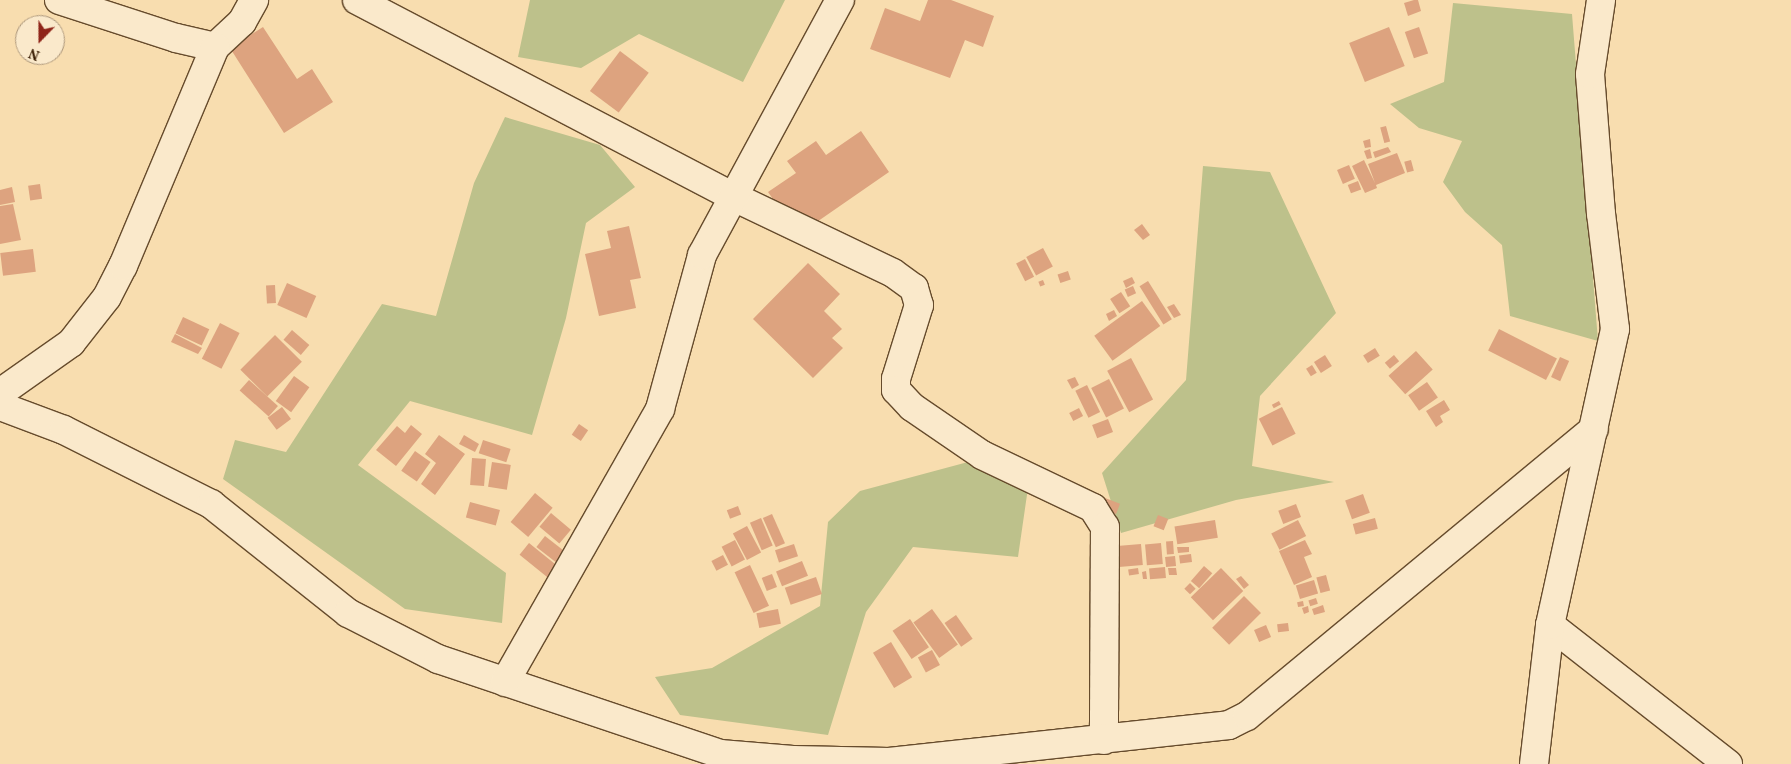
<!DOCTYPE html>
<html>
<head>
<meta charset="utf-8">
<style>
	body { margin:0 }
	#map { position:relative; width:1791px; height:764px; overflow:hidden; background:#f8ddaf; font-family:Vollkorn,serif }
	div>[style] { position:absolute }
	.green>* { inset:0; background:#bdc18b }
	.building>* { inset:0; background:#dda37f; transform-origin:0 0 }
	.roads { filter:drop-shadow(1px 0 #664b2c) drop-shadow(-1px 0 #664b2c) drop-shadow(0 1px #664b2c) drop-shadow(0 -1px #664b2c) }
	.street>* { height:28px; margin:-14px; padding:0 14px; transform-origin:14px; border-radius:14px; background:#fae9cb }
	.secondary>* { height:28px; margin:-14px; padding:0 14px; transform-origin:14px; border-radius:14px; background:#fae9cb }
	span { translate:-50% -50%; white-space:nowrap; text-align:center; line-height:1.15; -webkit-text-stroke:4px #fae9cb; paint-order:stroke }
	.north { position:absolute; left:15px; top:15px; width:50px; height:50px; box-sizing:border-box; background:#fae9cb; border:1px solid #ac967a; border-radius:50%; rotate:202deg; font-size:14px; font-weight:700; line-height:20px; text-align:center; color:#361a01 }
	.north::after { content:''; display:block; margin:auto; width:18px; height:22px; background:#8f2418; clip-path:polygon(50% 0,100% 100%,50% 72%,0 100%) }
</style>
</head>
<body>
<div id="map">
	<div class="green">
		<div style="clip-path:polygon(530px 0,785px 0,743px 82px,639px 34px,581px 68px,518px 57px)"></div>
		<div style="clip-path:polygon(1453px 3px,1572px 14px,1598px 341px,1510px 316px,1502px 245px,1465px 212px,1443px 182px,1462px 141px,1419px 128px,1390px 104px,1444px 82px)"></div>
		<div style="clip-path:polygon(505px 117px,600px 145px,635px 187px,586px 223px,566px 318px,532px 435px,410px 401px,358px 465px,506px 573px,502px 623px,405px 609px,223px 479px,235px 440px,286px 452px,382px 304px,436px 316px,474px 183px)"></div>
		<div style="clip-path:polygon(1203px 166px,1270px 172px,1336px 313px,1260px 396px,1252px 466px,1334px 482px,1236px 500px,1121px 533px,1102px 473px,1186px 380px)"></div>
		<div style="clip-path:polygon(968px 462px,1030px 474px,1018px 557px,913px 547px,866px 612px,828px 735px,680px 715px,655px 677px,712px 668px,820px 606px,828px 522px,860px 491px)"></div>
	</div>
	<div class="building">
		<div style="clip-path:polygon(928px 0,951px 0,994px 16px,983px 47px,965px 40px,950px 78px,870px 49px,885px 8px,920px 21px)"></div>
		<div style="clip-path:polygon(1414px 0,1418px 0,1421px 11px,1408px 16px,1404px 3px)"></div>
		<div style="clip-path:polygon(263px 27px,297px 79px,312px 69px,333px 102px,284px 133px,230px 48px)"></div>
		<div style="left:1389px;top:27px;width:42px;height:43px;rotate:68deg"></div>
		<div style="left:1419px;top:27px;width:28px;height:15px;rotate:71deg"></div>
		<div style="left:620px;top:51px;width:36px;height:50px;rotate:37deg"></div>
		<div style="left:1386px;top:126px;width:16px;height:6px;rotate:75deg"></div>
		<div style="clip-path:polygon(861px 131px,889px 172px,798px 235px,768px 192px,796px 173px,787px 161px,816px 141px,826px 155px)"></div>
		<div style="clip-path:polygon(1370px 139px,1371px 147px,1365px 148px,1363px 141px)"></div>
		<div style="clip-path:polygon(1388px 147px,1391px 152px,1375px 158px,1373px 152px)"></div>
		<div style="clip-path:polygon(1370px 149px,1372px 158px,1367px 159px,1364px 151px)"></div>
		<div style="clip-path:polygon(1397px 153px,1405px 173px,1376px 185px,1377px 188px,1365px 193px,1352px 166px,1364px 160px,1375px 183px,1368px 164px)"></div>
		<div style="left:1411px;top:160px;width:11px;height:7px;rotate:75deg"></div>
		<div style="left:1349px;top:165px;width:15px;height:13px;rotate:67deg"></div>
		<div style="left:1358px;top:181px;width:9px;height:11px;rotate:69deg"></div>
		<div style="left:40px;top:184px;width:15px;height:12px;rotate:82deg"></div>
		<div style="clip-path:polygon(12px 187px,15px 202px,0 205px,0 190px)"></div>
		<div style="clip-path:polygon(13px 204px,21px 240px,0 244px,0 206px)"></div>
		<div style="clip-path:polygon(1142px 224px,1150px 235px,1143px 240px,1134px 230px)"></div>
		<div style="clip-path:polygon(629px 226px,641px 278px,630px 280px,636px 308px,599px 316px,585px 254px,611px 248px,607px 231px)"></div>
		<div style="left:1043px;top:248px;width:21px;height:19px;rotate:62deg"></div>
		<div style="left:33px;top:249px;width:23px;height:33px;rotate:83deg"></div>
		<div style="left:1025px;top:259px;width:20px;height:10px;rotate:63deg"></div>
		<div style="clip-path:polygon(808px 263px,840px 294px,824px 311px,842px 329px,832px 338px,843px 348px,813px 378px,753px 319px)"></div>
		<div style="left:1068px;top:271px;width:9px;height:11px;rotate:72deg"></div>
		<div style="clip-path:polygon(1132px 277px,1135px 283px,1126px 288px,1123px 281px)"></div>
		<div style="left:1043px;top:280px;width:5px;height:5px;rotate:68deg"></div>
		<div style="left:1148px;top:281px;width:45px;height:10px;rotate:58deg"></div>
		<div style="left:287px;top:283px;width:32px;height:24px;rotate:24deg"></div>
		<div style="left:275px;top:285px;width:18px;height:9px;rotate:87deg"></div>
		<div style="left:1133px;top:286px;width:8px;height:9px;rotate:67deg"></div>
		<div style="left:1121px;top:292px;width:17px;height:13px;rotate:57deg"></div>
		<div style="left:1142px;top:301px;width:31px;height:59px;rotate:54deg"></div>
		<div style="clip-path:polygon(1174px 304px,1181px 315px,1174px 318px,1167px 307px)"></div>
		<div style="clip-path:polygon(1114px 310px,1117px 316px,1109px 321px,1106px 314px)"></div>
		<div style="left:183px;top:317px;width:29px;height:18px;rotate:25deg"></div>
		<div style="left:220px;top:323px;width:22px;height:40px;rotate:27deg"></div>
		<div style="left:1499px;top:329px;width:65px;height:24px;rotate:27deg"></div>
		<div style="left:292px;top:330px;width:23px;height:13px;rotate:41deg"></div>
		<div style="clip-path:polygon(175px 334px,202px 348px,198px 354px,171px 342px)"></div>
		<div style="left:275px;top:335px;width:38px;height:49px;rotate:45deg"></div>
		<div style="left:1375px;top:348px;width:9px;height:14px;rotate:58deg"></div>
		<div style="left:1416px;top:351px;width:25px;height:37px;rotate:48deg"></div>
		<div style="left:1325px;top:355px;width:13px;height:13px;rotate:58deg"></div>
		<div style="left:1394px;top:355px;width:8px;height:12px;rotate:50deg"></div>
		<div style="left:1560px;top:357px;width:10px;height:22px;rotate:24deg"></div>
		<div style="left:1131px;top:358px;width:47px;height:27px;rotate:62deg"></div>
		<div style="left:1312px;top:365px;width:9px;height:7px;rotate:58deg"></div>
		<div style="left:294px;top:376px;width:19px;height:31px;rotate:36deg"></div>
		<div style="clip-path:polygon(1075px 377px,1079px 385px,1072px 389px,1067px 380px)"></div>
		<div style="left:1109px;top:379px;width:33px;height:20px;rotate:63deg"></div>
		<div style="left:249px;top:380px;width:39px;height:14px;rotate:42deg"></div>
		<div style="left:1427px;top:382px;width:19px;height:23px;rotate:55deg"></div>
		<div style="left:1087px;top:385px;width:30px;height:13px;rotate:64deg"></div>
		<div style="clip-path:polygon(1444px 400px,1450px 410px,1440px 416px,1443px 422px,1436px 427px,1426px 411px)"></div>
		<div style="left:1279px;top:401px;width:4px;height:8px;rotate:63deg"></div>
		<div style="left:282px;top:407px;width:15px;height:18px;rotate:53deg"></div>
		<div style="left:1282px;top:407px;width:30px;height:26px;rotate:63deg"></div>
		<div style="left:1079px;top:408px;width:9px;height:11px;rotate:63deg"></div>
		<div style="left:1108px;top:419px;width:14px;height:17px;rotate:69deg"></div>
		<div style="left:579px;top:424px;width:11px;height:13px;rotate:34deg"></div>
		<div style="clip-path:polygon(411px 425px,422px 434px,396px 466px,376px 450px,397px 426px,405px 433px)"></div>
		<div style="clip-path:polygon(439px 435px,465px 454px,435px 495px,421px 484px,436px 463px,425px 454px)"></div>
		<div style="clip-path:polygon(464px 435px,479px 444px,475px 452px,459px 444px)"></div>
		<div style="left:483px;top:440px;width:29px;height:14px;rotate:18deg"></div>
		<div style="left:415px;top:451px;width:19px;height:24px;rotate:35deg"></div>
		<div style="left:472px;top:458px;width:14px;height:27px;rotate:4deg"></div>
		<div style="left:492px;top:462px;width:19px;height:25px;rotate:9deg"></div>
		<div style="left:535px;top:493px;width:23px;height:38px;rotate:40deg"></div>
		<div style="left:1092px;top:493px;width:30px;height:11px;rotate:21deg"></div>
		<div style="left:1363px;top:494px;width:20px;height:19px;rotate:70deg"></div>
		<div style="left:470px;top:502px;width:31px;height:16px;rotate:15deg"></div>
		<div style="left:1296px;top:504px;width:14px;height:19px;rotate:69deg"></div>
		<div style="left:738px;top:506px;width:9px;height:12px;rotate:69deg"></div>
		<div style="left:551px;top:513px;width:26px;height:18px;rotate:40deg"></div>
		<div style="left:772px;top:514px;width:32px;height:10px;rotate:66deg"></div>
		<div style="left:1158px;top:515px;width:11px;height:12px;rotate:22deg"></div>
		<div style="left:761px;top:518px;width:30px;height:12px;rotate:67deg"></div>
		<div style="left:1375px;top:518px;width:11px;height:23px;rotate:75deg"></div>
		<div style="left:1215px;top:520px;width:18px;height:41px;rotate:81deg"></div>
		<div style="left:1298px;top:520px;width:18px;height:30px;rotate:63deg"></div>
		<div style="left:747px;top:526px;width:30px;height:16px;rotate:62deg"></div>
		<div style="left:545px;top:536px;width:28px;height:14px;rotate:38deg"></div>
		<div style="left:735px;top:540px;width:22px;height:15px;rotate:63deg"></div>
		<div style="clip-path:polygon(1305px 540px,1312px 554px,1304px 557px,1312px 577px,1294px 585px,1279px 551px)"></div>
		<div style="left:1173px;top:541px;width:13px;height:7px;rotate:86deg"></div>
		<div style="left:529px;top:543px;width:41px;height:15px;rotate:39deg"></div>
		<div style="left:1161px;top:543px;width:21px;height:16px;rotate:85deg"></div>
		<div style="left:794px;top:544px;width:13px;height:20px;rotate:72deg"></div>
		<div style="left:1141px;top:544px;width:21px;height:24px;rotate:85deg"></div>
		<div style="clip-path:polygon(1177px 547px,1189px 547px,1189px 552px,1178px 553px)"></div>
		<div style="left:1191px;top:554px;width:8px;height:12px;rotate:83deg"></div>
		<div style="left:723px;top:555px;width:11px;height:13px;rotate:63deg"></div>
		<div style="left:1175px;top:556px;width:10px;height:10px;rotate:84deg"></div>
		<div style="left:802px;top:561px;width:16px;height:28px;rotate:68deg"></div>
		<div style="left:750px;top:565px;width:45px;height:17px;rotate:65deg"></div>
		<div style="left:1204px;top:566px;width:11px;height:20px;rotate:41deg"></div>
		<div style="left:1165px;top:567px;width:11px;height:16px;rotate:85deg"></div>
		<div style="left:1138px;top:568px;width:6px;height:10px;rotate:81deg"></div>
		<div style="clip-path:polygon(1168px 568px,1176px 568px,1177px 575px,1169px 575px)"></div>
		<div style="left:1221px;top:568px;width:32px;height:42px;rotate:46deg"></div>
		<div style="clip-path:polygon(1146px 571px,1147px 579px,1143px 579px,1142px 572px)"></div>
		<div style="left:772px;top:574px;width:14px;height:11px;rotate:69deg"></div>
		<div style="left:1326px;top:575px;width:16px;height:10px;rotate:75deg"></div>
		<div style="clip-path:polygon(1241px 576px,1249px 585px,1244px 589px,1236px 579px)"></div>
		<div style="left:816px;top:577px;width:18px;height:33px;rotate:71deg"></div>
		<div style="left:1314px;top:580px;width:14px;height:19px;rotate:73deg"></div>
		<div style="left:1190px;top:583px;width:8px;height:8px;rotate:45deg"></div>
		<div style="left:1244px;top:596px;width:24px;height:45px;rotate:45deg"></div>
		<div style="left:1316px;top:598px;width:6px;height:8px;rotate:72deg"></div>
		<div style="left:1303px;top:601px;width:5px;height:6px;rotate:79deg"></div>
		<div style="clip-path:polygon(1323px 605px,1325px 612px,1314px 615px,1312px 609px)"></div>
		<div style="clip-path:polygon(1308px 606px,1309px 612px,1304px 614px,1302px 608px)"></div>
		<div style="left:778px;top:609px;width:15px;height:22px;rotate:79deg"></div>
		<div style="left:932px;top:609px;width:44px;height:23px;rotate:54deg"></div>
		<div style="left:956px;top:615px;width:29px;height:14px;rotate:55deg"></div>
		<div style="left:910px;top:619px;width:34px;height:21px;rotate:56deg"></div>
		<div style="left:1288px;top:623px;width:8px;height:11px;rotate:83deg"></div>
		<div style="left:1266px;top:625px;width:13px;height:13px;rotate:67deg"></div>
		<div style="left:891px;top:642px;width:41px;height:21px;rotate:59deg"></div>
		<div style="left:932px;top:650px;width:17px;height:16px;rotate:62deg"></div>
	</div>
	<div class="roads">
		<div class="street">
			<div style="left:59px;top:0;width:123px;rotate:18deg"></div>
			<div style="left:176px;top:38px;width:40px;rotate:13deg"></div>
			<div style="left:215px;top:47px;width:37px;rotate:-43deg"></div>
			<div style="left:242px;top:22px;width:25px;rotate:-61deg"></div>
			<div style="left:357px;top:0;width:425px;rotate:27.6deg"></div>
			<div style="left:734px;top:197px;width:176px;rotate:25.5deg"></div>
			<div style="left:893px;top:273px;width:26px;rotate:36deg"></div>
			<div style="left:914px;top:288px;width:18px;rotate:74deg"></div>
			<div style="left:919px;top:305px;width:77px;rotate:107.3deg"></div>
			<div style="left:896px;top:379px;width:11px;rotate:90deg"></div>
			<div style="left:896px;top:390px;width:23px;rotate:47deg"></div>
			<div style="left:912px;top:407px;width:85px;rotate:34.4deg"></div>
			<div style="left:982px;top:455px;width:123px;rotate:25.5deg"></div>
			<div style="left:1093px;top:508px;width:22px;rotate:58deg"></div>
			<div style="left:1105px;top:527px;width:213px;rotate:90.3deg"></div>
			<div style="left:0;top:393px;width:87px;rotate:-35.2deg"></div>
			<div style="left:71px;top:343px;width:58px;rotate:-52deg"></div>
			<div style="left:107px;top:297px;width:35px;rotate:-63deg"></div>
			<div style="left:123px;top:266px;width:238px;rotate:-67.2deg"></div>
			<div style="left:0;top:406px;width:68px;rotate:20.6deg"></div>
			<div style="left:64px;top:430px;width:165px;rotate:26.7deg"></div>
			<div style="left:211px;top:504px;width:175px;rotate:38.5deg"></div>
			<div style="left:348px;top:613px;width:101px;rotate:27.1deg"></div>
			<div style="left:438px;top:659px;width:298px;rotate:18.6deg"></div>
			<div style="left:720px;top:754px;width:73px;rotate:4.7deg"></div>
			<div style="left:793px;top:760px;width:96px;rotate:1.2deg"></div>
			<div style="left:889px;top:762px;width:342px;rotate:-6.2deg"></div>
			<div style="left:1229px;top:725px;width:20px;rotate:-27deg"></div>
			<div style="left:1247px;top:716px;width:450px;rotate:-39.6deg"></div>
			<div style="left:1550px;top:625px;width:226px;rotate:38deg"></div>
			<div style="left:505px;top:682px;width:314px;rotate:-60.4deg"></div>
			<div style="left:660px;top:409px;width:160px;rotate:-74.7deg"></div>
			<div style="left:702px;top:255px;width:290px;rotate:-61.6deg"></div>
		</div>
		<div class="secondary">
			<div style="left:1534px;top:764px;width:140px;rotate:-83.4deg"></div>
			<div style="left:1550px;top:625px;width:303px;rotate:-77.6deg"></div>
			<div style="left:1615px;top:329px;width:116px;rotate:-96.9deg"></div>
			<div style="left:1601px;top:214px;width:140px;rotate:-94.5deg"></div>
			<div style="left:1590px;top:74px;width:75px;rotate:-81.5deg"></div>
		</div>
	</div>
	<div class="north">N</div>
</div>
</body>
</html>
